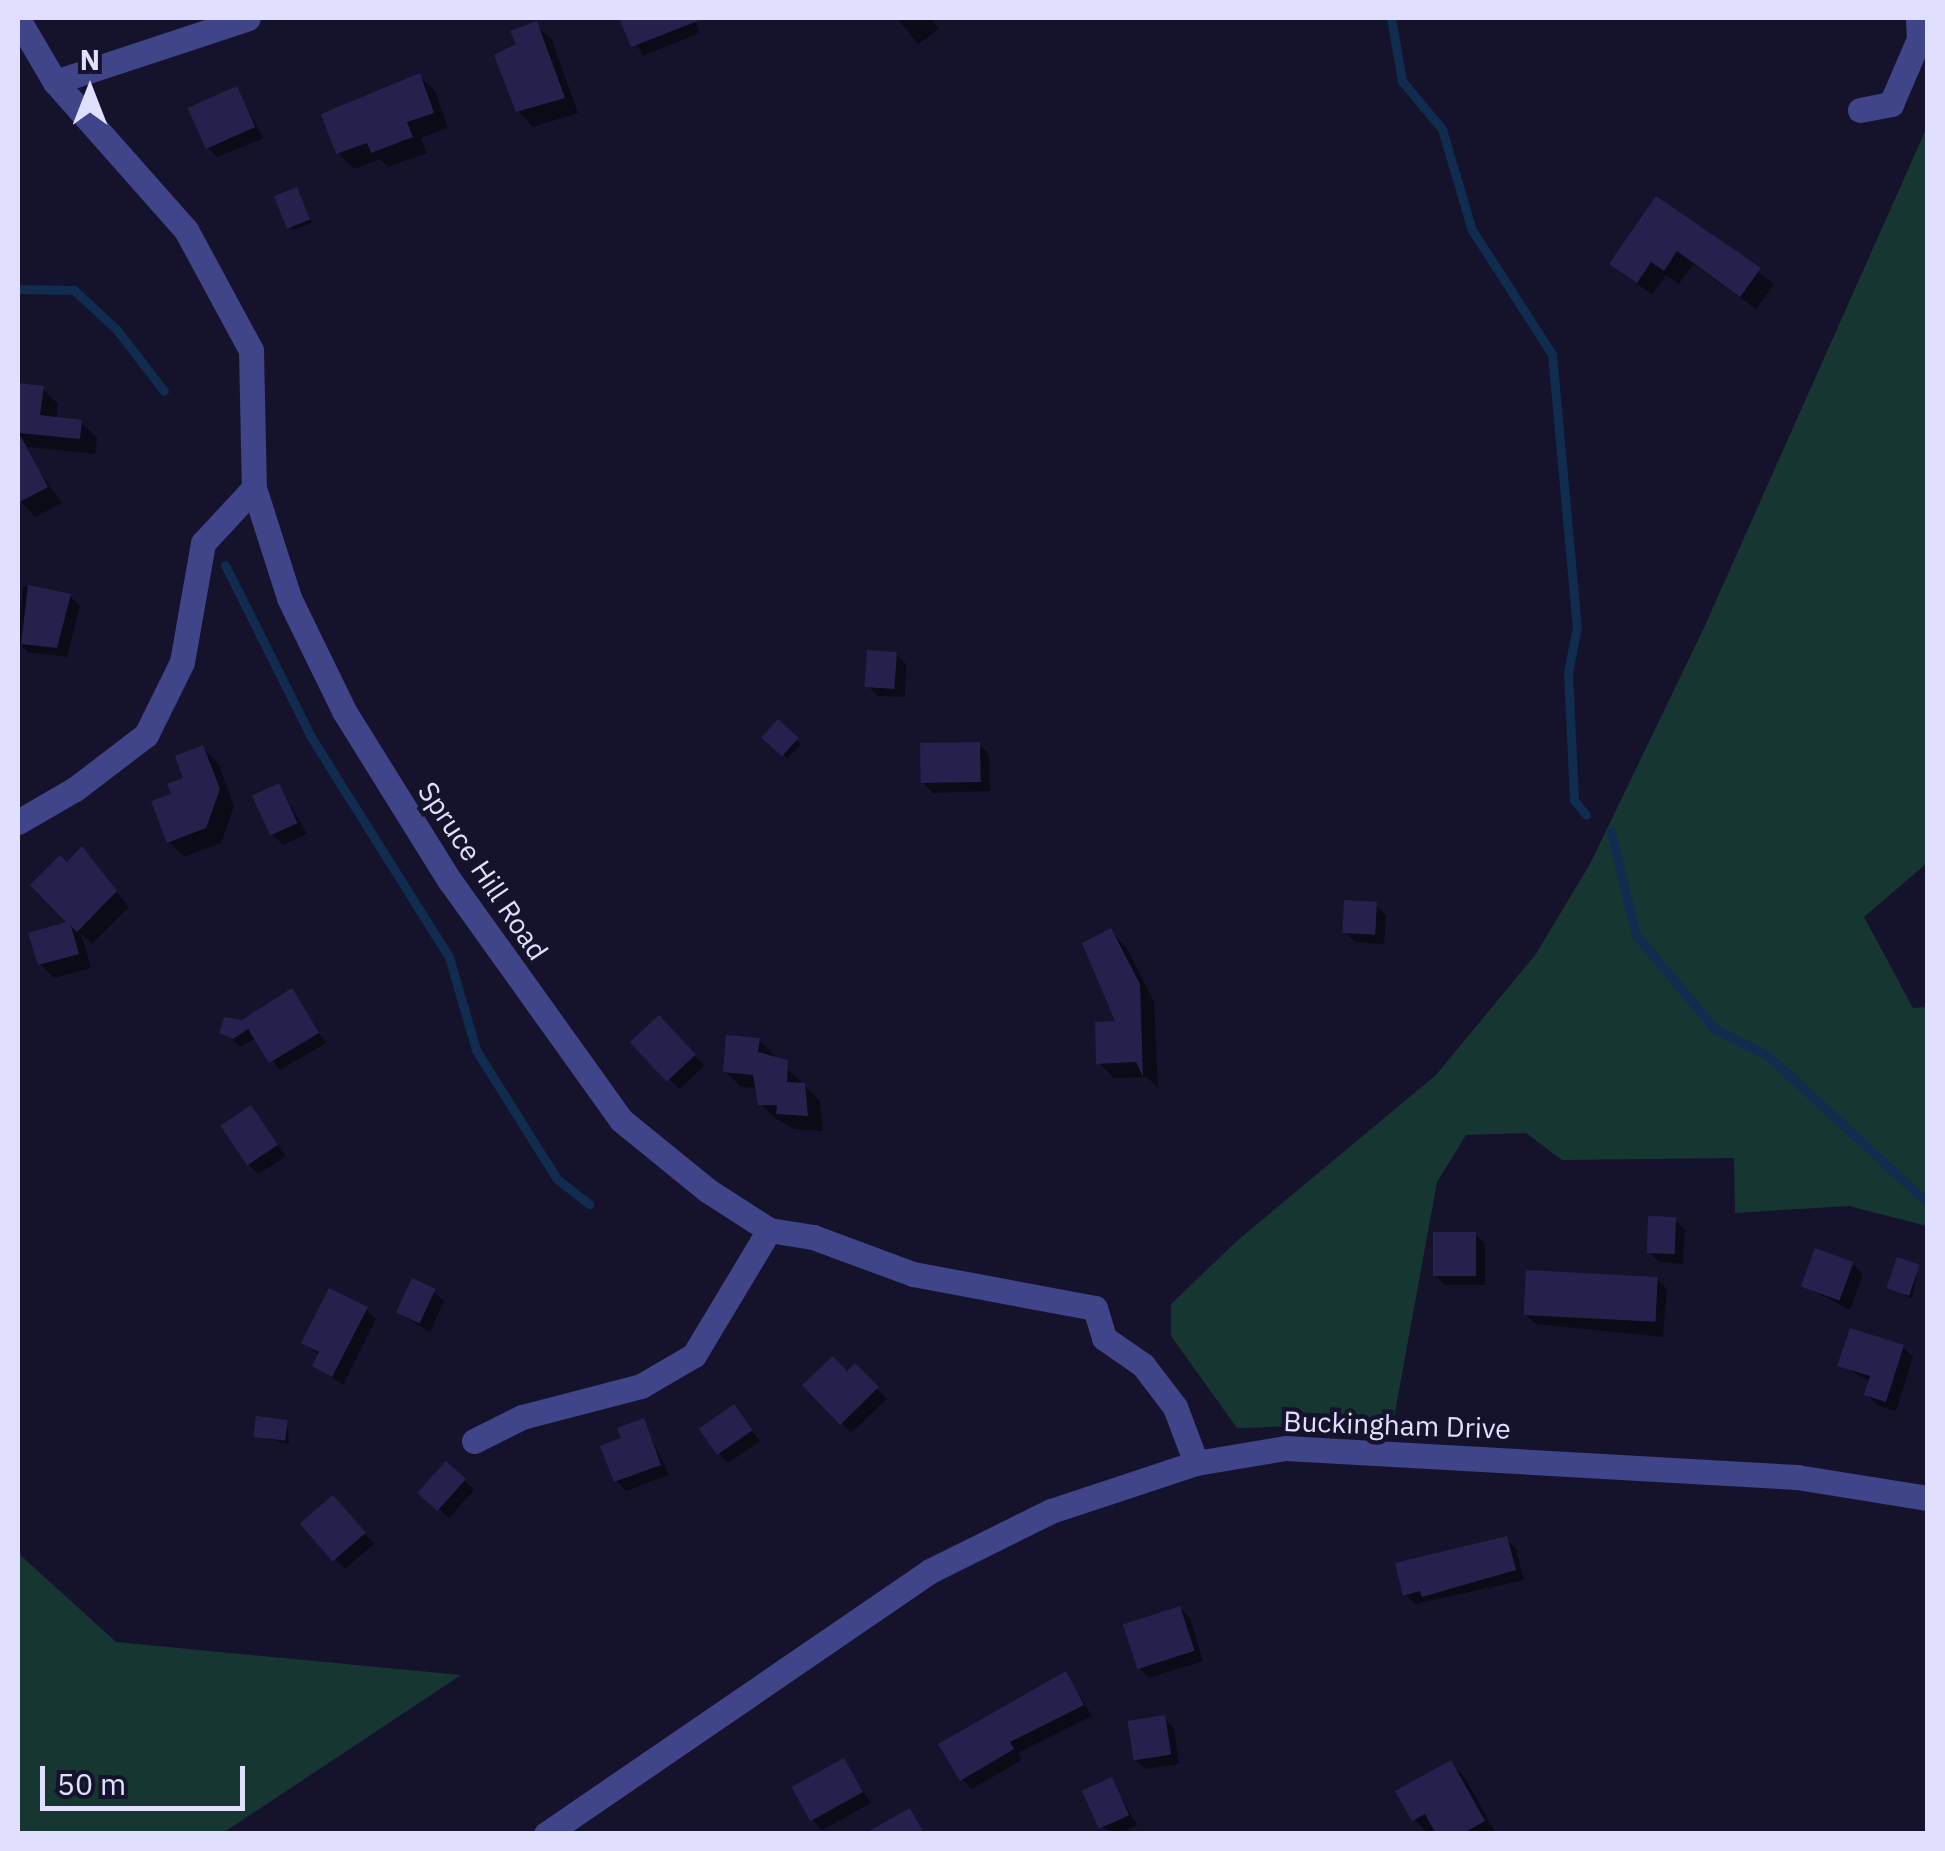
<!DOCTYPE html>
<html>
<head>
<meta charset="utf-8">
<style>
	body { margin:0 }
	#map { position:relative; width:1945px; height:1851px; overflow:hidden; background:#15132c; font-family:"IBM Plex Sans",sans-serif }
	div>[style] { position:absolute }
	.green>* { inset:0; background:#163632 }
	.shadow>* { inset:0; background:#0007; transform-origin:0 0 }
	.stream>* { height:9px; margin:-4.5px; padding:0 4.5px; transform-origin:4.5px; border-radius:4.5px; background:#102c4e }
	.building>* { inset:0; background:#25204c; transform-origin:0 0 }
	.minor>* { height:25px; margin:-12.5px; padding:0 12.5px; transform-origin:12.5px; border-radius:12.5px; background:#404489 }
	span { translate:-50% -50%; white-space:nowrap; text-align:center; line-height:1.15; -webkit-text-stroke:9px #15132c; paint-order:stroke }
	.street-label { font-size:28px; color:#e0dffe }
	.frame { position:absolute; inset:0; border:20px solid #e0dffe; pointer-events:none }
	.north { position:absolute; left:40px; top:40px; width:100px; height:100px; -webkit-text-stroke:8px #15132c; paint-order:stroke; rotate:0deg; font-size:28px; font-weight:700; line-height:40px; text-align:center; color:#e0dffe }
	.north::after { content:''; display:block; margin:auto; width:35px; height:45px; background:#e0dffe; clip-path:polygon(50% 0,100% 100%,50% 72%,0 100%) }
	.scale { position:absolute; left:40px; top:1766px; width:205px; height:45px; box-sizing:border-box; border:5px solid #e0dffe; border-top:0; padding-left:12px; font-size:30px; line-height:35px; white-space:nowrap; color:#e0dffe; -webkit-text-stroke:8px #15132c; paint-order:stroke }
</style>
</head>
<body>
<div id="map">
	<div class="green">
		<div style="clip-path:polygon(1927px 127px,1927px 863px,1864px 917px,1913px 1008px,1927px 1007px,1927px 1226px,1849px 1206px,1735px 1213px,1734px 1158px,1562px 1160px,1526px 1133px,1466px 1135px,1437px 1182px,1393px 1423px,1237px 1428px,1171px 1336px,1171px 1304px,1238px 1240px,1436px 1075px,1536px 954px,1590px 864px,1703px 630px)"></div>
		<div style="clip-path:polygon(18px 1553px,116px 1642px,461px 1675px,223px 1833px,18px 1833px)"></div>
	</div>
	<div class="shadow">
		<div style="clip-path:polygon(622px 18px,694px 18px,700px 33px,643px 56px)"></div>
		<div style="clip-path:polygon(897px 18px,931px 18px,939px 29px,918px 44px)"></div>
		<div style="clip-path:polygon(536px 24px,552px 40px,578px 113px,533px 127px,518px 111px)"></div>
		<div style="clip-path:polygon(419px 76px,435px 91px,448px 128px,421px 138px,427px 153px,388px 167px,380px 159px,354px 169px,338px 153px)"></div>
		<div style="clip-path:polygon(237px 89px,263px 138px,217px 157px,207px 147px)"></div>
		<div style="clip-path:polygon(297px 190px,312px 223px,293px 230px,289px 226px)"></div>
		<div style="clip-path:polygon(1657px 199px,1774px 284px,1756px 309px,1693px 264px,1679px 284px,1666px 275px,1652px 295px,1612px 264px)"></div>
		<div style="clip-path:polygon(18px 385px,43px 389px,58px 404px,56px 419px,81px 422px,97px 438px,95px 454px,20px 446px)"></div>
		<div style="clip-path:polygon(33px 463px,62px 503px,35px 517px,18px 498px,18px 471px)"></div>
		<div style="clip-path:polygon(23px 586px,70px 596px,80px 606px,67px 657px,28px 652px,18px 642px)"></div>
		<div style="clip-path:polygon(896px 654px,906px 664px,905px 697px,878px 696px,868px 686px)"></div>
		<div style="left:778px;top:723px;width:31px;height:20px;rotate:42deg"></div>
		<div style="clip-path:polygon(979px 744px,989px 754px,990px 791px,933px 793px,923px 783px)"></div>
		<div style="clip-path:polygon(203px 748px,218px 763px,234px 806px,221px 843px,184px 857px,169px 841px,175px 795px)"></div>
		<div style="clip-path:polygon(279px 786px,307px 834px,283px 845px,273px 835px)"></div>
		<div style="clip-path:polygon(82px 850px,129px 907px,92px 944px,81px 933px,91px 968px,54px 978px,40px 964px,71px 923px,67px 865px)"></div>
		<div style="clip-path:polygon(1376px 905px,1386px 915px,1384px 944px,1355px 942px,1345px 932px)"></div>
		<div style="clip-path:polygon(1110px 931px,1126px 947px,1154px 1002px,1158px 1088px,1147px 1077px,1114px 1078px,1099px 1063px,1118px 1024px)"></div>
		<div style="clip-path:polygon(291px 991px,326px 1043px,280px 1070px,256px 1038px,240px 1047px,221px 1027px,243px 1023px)"></div>
		<div style="left:659px;top:1019px;width:65px;height:34px;rotate:46deg"></div>
		<div style="clip-path:polygon(759px 1040px,820px 1101px,823px 1131px,794px 1129px,776px 1119px,760px 1103px,758px 1088px,741px 1087px,725px 1071px)"></div>
		<div style="clip-path:polygon(251px 1108px,286px 1156px,258px 1174px,248px 1164px)"></div>
		<div style="clip-path:polygon(1675px 1220px,1685px 1230px,1683px 1264px,1659px 1262px,1649px 1252px)"></div>
		<div style="clip-path:polygon(1475px 1234px,1485px 1244px,1485px 1285px,1445px 1285px,1435px 1275px)"></div>
		<div style="clip-path:polygon(1853px 1264px,1863px 1274px,1850px 1310px,1804px 1286px)"></div>
		<div style="clip-path:polygon(1918px 1267px,1912px 1299px,1889px 1287px)"></div>
		<div style="clip-path:polygon(1657px 1279px,1667px 1289px,1663px 1337px,1536px 1324px,1525px 1314px)"></div>
		<div style="clip-path:polygon(434px 1292px,444px 1301px,430px 1332px,399px 1313px)"></div>
		<div style="clip-path:polygon(366px 1309px,376px 1319px,343px 1385px,315px 1366px,320px 1356px,304px 1343px)"></div>
		<div style="clip-path:polygon(1903px 1347px,1913px 1357px,1896px 1411px,1877px 1405px,1867px 1395px,1871px 1382px,1840px 1365px)"></div>
		<div style="clip-path:polygon(855px 1366px,887px 1399px,851px 1433px,806px 1385px)"></div>
		<div style="clip-path:polygon(733px 1407px,760px 1441px,728px 1463px,719px 1453px)"></div>
		<div style="clip-path:polygon(643px 1421px,669px 1475px,626px 1491px,616px 1481px,624px 1440px)"></div>
		<div style="clip-path:polygon(287px 1422px,289px 1444px,256px 1436px)"></div>
		<div style="clip-path:polygon(464px 1480px,474px 1490px,449px 1518px,431px 1502px)"></div>
		<div style="clip-path:polygon(342px 1508px,374px 1544px,345px 1569px,304px 1524px)"></div>
		<div style="clip-path:polygon(1506px 1539px,1516px 1549px,1524px 1580px,1415px 1604px,1405px 1594px)"></div>
		<div style="clip-path:polygon(1180px 1608px,1190px 1618px,1203px 1661px,1149px 1678px,1139px 1668px)"></div>
		<div style="clip-path:polygon(1066px 1674px,1092px 1716px,1018px 1753px,1022px 1760px,972px 1789px,962px 1779px)"></div>
		<div style="clip-path:polygon(1164px 1718px,1174px 1728px,1179px 1764px,1145px 1769px,1135px 1759px)"></div>
		<div style="clip-path:polygon(843px 1761px,871px 1803px,822px 1830px,812px 1820px)"></div>
		<div style="clip-path:polygon(1451px 1764px,1466px 1779px,1496px 1834px,1428px 1834px,1414px 1819px)"></div>
		<div style="clip-path:polygon(1111px 1780px,1137px 1825px,1119px 1834px,1101px 1827px)"></div>
	</div>
	<div class="stream">
		<div style="left:1391px;top:18px;width:64px;rotate:80.1deg"></div>
		<div style="left:1402px;top:81px;width:62px;rotate:50.2deg"></div>
		<div style="left:1442px;top:129px;width:105px;rotate:73.5deg"></div>
		<div style="left:1472px;top:230px;width:148px;rotate:57.2deg"></div>
		<div style="left:1552px;top:354px;width:274px;rotate:84.8deg"></div>
		<div style="left:1577px;top:627px;width:46px;rotate:101.3deg"></div>
		<div style="left:1568px;top:672px;width:128px;rotate:87.3deg"></div>
		<div style="left:1574px;top:800px;width:19px;rotate:51deg"></div>
		<div style="left:18px;top:289px;width:56px;rotate:1deg"></div>
		<div style="left:74px;top:290px;width:59px;rotate:42.9deg"></div>
		<div style="left:117px;top:330px;width:77px;rotate:52.4deg"></div>
		<div style="left:225px;top:565px;width:192px;rotate:63.4deg"></div>
		<div style="left:311px;top:737px;width:260px;rotate:57.9deg"></div>
		<div style="left:449px;top:957px;width:97px;rotate:73.8deg"></div>
		<div style="left:476px;top:1050px;width:152px;rotate:57.9deg"></div>
		<div style="left:557px;top:1179px;width:41px;rotate:38deg"></div>
		<div style="left:1611px;top:832px;width:106px;rotate:76.4deg"></div>
		<div style="left:1636px;top:935px;width:123px;rotate:50deg"></div>
		<div style="left:1715px;top:1029px;width:58px;rotate:26.6deg"></div>
		<div style="left:1767px;top:1055px;width:219px;rotate:42.6deg"></div>
	</div>
	<div class="building">
		<div style="clip-path:polygon(619px 18px,703px 18px,703px 19px,631px 47px)"></div>
		<div style="clip-path:polygon(537px 21px,565px 98px,516px 112px,494px 55px,516px 44px,510px 31px)"></div>
		<div style="clip-path:polygon(420px 73px,434px 113px,407px 122px,413px 137px,371px 153px,367px 143px,336px 154px,321px 114px)"></div>
		<div style="left:237px;top:86px;width:45px;height:54px;rotate:66deg"></div>
		<div style="left:297px;top:187px;width:35px;height:25px;rotate:68deg"></div>
		<div style="clip-path:polygon(1656px 196px,1761px 268px,1740px 297px,1677px 251px,1664px 271px,1651px 262px,1637px 283px,1609px 264px)"></div>
		<div style="clip-path:polygon(18px 383px,44px 386px,40px 415px,82px 420px,80px 439px,19px 433px,48px 487px,18px 503px)"></div>
		<div style="clip-path:polygon(28px 585px,71px 594px,57px 648px,21px 644px)"></div>
		<div style="left:867px;top:650px;width:30px;height:37px;rotate:4deg"></div>
		<div style="left:778px;top:719px;width:28px;height:25px;rotate:42deg"></div>
		<div style="left:980px;top:742px;width:40px;height:60px;rotate:89deg"></div>
		<div style="clip-path:polygon(203px 745px,220px 789px,206px 828px,167px 843px,151px 801px,171px 794px,167px 784px,183px 778px,175px 756px)"></div>
		<div style="left:279px;top:783px;width:44px;height:30px;rotate:65deg"></div>
		<div style="clip-path:polygon(82px 846px,117px 891px,77px 932px,71px 926px,79px 954px,38px 965px,28px 933px,66px 922px,30px 885px,60px 855px,67px 862px)"></div>
		<div style="left:1344px;top:900px;width:33px;height:33px;rotate:3deg"></div>
		<div style="clip-path:polygon(1111px 928px,1140px 984px,1143px 1077px,1136px 1062px,1096px 1064px,1095px 1022px,1115px 1021px,1082px 943px)"></div>
		<div style="clip-path:polygon(292px 988px,319px 1033px,269px 1063px,248px 1029px,233px 1039px,219px 1033px,224px 1017px,242px 1020px)"></div>
		<div style="left:659px;top:1015px;width:54px;height:40px;rotate:47deg"></div>
		<div style="clip-path:polygon(726px 1035px,760px 1038px,758px 1052px,788px 1060px,787px 1082px,805px 1083px,808px 1116px,776px 1114px,777px 1105px,758px 1105px,753px 1075px,723px 1072px)"></div>
		<div style="left:251px;top:1105px;width:48px;height:37px;rotate:56deg"></div>
		<div style="left:1648px;top:1216px;width:28px;height:37px;rotate:2deg"></div>
		<div style="left:1433px;top:1232px;width:43px;height:44px"></div>
		<div style="left:1815px;top:1248px;width:41px;height:41px;rotate:20deg"></div>
		<div style="left:1897px;top:1257px;width:24px;height:33px;rotate:19deg"></div>
		<div style="left:1526px;top:1270px;width:132px;height:45px;rotate:3deg"></div>
		<div style="left:412px;top:1278px;width:26px;height:38px;rotate:25deg"></div>
		<div style="clip-path:polygon(329px 1288px,368px 1307px,332px 1377px,312px 1366px,319px 1352px,301px 1343px)"></div>
		<div style="clip-path:polygon(1850px 1328px,1904px 1345px,1886px 1402px,1864px 1395px,1870px 1376px,1837px 1366px)"></div>
		<div style="clip-path:polygon(833px 1356px,847px 1371px,855px 1363px,879px 1387px,840px 1425px,802px 1385px)"></div>
		<div style="left:734px;top:1404px;width:32px;height:43px;rotate:55deg"></div>
		<div style="left:256px;top:1416px;width:32px;height:21px;rotate:7deg"></div>
		<div style="clip-path:polygon(644px 1418px,661px 1465px,614px 1482px,600px 1446px,621px 1438px,617px 1428px)"></div>
		<div style="left:446px;top:1461px;width:27px;height:43px;rotate:42deg"></div>
		<div style="left:333px;top:1495px;width:50px;height:44px;rotate:49deg"></div>
		<div style="clip-path:polygon(1507px 1536px,1516px 1570px,1422px 1597px,1420px 1591px,1403px 1596px,1395px 1563px)"></div>
		<div style="left:1180px;top:1606px;width:47px;height:60px;rotate:72deg"></div>
		<div style="clip-path:polygon(1066px 1671px,1084px 1705px,1010px 1742px,1014px 1749px,960px 1781px,938px 1744px)"></div>
		<div style="left:1165px;top:1715px;width:40px;height:38px;rotate:81deg"></div>
		<div style="left:844px;top:1758px;width:39px;height:60px;rotate:61deg"></div>
		<div style="clip-path:polygon(1451px 1760px,1485px 1821px,1462px 1834px,1436px 1834px,1425px 1814px,1412px 1821px,1395px 1791px)"></div>
		<div style="left:1112px;top:1777px;width:42px;height:33px;rotate:66deg"></div>
		<div style="clip-path:polygon(910px 1808px,924px 1834px,864px 1834px)"></div>
	</div>
	<div class="minor">
		<div style="left:18px;top:19px;width:73px;rotate:59.6deg"></div>
		<div style="left:55px;top:82px;width:198px;rotate:48.5deg"></div>
		<div style="left:186px;top:230px;width:136px;rotate:61.6deg"></div>
		<div style="left:251px;top:350px;width:138px;rotate:88.8deg"></div>
		<div style="left:254px;top:488px;width:115px;rotate:72.3deg"></div>
		<div style="left:289px;top:598px;width:126px;rotate:64deg"></div>
		<div style="left:344px;top:711px;width:200px;rotate:58.1deg"></div>
		<div style="left:450px;top:881px;width:294px;rotate:54.4deg"></div>
		<div style="left:621px;top:1120px;width:111px;rotate:39.1deg"></div>
		<div style="left:707px;top:1190px;width:74px;rotate:32.8deg"></div>
		<div style="left:769px;top:1230px;width:45px;rotate:9deg"></div>
		<div style="left:813px;top:1237px;width:107px;rotate:20.3deg"></div>
		<div style="left:913px;top:1274px;width:185px;rotate:10.6deg"></div>
		<div style="left:1095px;top:1308px;width:31px;rotate:73deg"></div>
		<div style="left:1104px;top:1338px;width:47px;rotate:34.7deg"></div>
		<div style="left:1143px;top:1365px;width:53px;rotate:52.7deg"></div>
		<div style="left:1175px;top:1407px;width:60px;rotate:69.4deg"></div>
		<div style="left:55px;top:82px;width:203px;rotate:-18.3deg"></div>
		<div style="left:1860px;top:110px;width:32px;rotate:-11deg"></div>
		<div style="left:1891px;top:104px;width:71px;rotate:-66.7deg"></div>
		<div style="left:1919px;top:39px;width:21px;rotate:-93deg"></div>
		<div style="left:18px;top:822px;width:66px;rotate:-30.1deg"></div>
		<div style="left:75px;top:789px;width:89px;rotate:-37.3deg"></div>
		<div style="left:146px;top:735px;width:81px;rotate:-63.7deg"></div>
		<div style="left:182px;top:662px;width:121px;rotate:-80deg"></div>
		<div style="left:203px;top:543px;width:75px;rotate:-47.2deg"></div>
		<div style="left:474px;top:1441px;width:54px;rotate:-26.6deg"></div>
		<div style="left:522px;top:1417px;width:123px;rotate:-14.6deg"></div>
		<div style="left:641px;top:1386px;width:61px;rotate:-30.3deg"></div>
		<div style="left:694px;top:1355px;width:146px;rotate:-59deg"></div>
		<div style="left:546px;top:1834px;width:465px;rotate:-34.4deg"></div>
		<div style="left:930px;top:1571px;width:135px;rotate:-26.4deg"></div>
		<div style="left:1051px;top:1511px;width:153px;rotate:-18.3deg"></div>
		<div style="left:1196px;top:1463px;width:91px;rotate:-9.5deg"></div>
		<div style="left:1286px;top:1448px;width:512px;rotate:3.25deg"></div>
		<div style="left:1797px;top:1477px;width:133px;rotate:9.1deg"></div>
	</div>
	<div class="street-label">
		<span style="left:483px;top:871px;rotate:56deg">Spruce Hill Road</span>
		<span style="left:1397px;top:1425px;rotate:2deg">Buckingham Drive</span>
	</div>
	<div class="frame"></div>
	<div class="north">N</div>
	<div class="scale">50 m</div>
</div>
</body>
</html>
